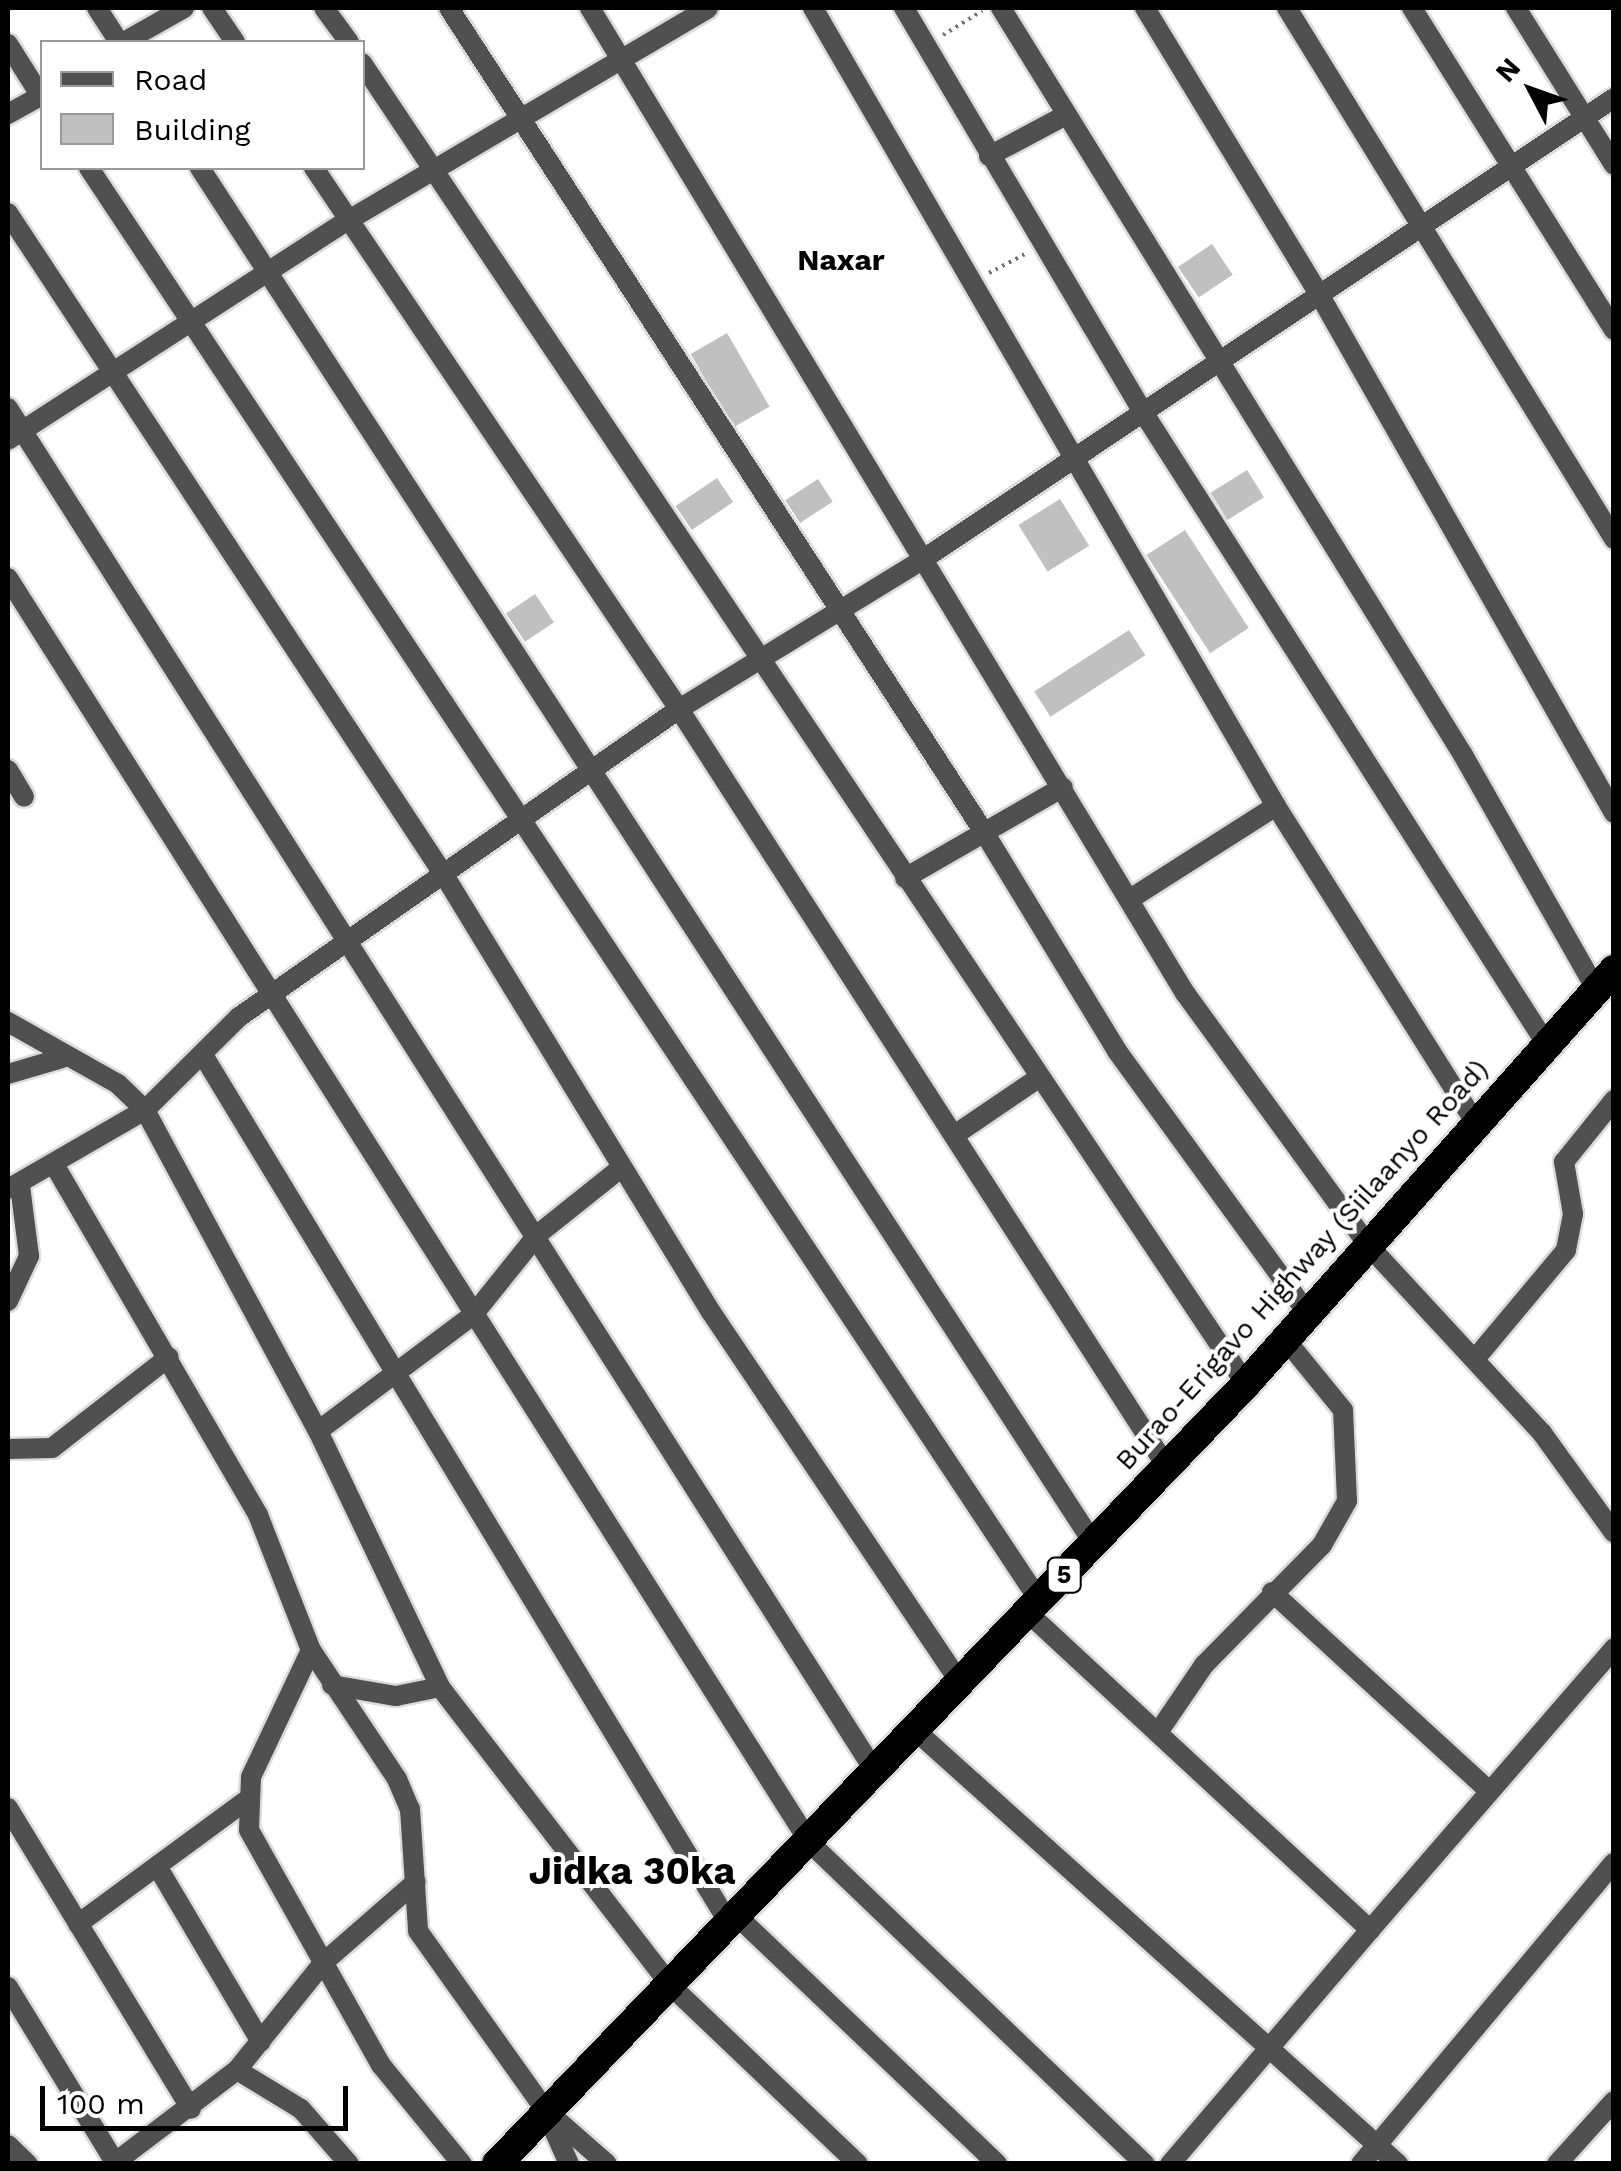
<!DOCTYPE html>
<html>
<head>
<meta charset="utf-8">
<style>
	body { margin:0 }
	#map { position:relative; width:1621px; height:2171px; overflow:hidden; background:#fff; font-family:"Work Sans",sans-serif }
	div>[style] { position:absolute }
	.building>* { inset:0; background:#c0c0c0; transform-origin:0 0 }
	.path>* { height:4px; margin-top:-2px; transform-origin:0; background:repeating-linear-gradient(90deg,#727272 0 2.5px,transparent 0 7.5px) }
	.roads { filter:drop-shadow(2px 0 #dbdbdb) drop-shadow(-2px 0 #dbdbdb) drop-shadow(0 2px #dbdbdb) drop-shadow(0 -2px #dbdbdb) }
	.minor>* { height:20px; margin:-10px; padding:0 10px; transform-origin:10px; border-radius:10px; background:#505050 }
	.highway>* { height:30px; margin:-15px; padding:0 15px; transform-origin:15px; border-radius:15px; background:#000 }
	span { translate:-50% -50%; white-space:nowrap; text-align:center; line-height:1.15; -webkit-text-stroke:8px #fff; paint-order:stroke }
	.shield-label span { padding:2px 8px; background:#fff; border:2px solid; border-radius:8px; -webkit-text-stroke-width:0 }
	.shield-label { font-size:25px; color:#000; font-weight:700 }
	.street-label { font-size:28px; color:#000 }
	.neighbourhood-label { font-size:30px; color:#000; font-weight:700 }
	.district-label { font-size:38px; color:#000; font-weight:700 }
	.frame { position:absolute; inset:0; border:10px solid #000; pointer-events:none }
	.legend { position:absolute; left:40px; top:40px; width:325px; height:130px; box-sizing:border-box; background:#fff; border:2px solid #999; margin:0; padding:12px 18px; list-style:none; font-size:30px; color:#000 }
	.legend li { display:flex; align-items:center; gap:20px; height:50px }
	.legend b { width:50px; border:2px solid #999 }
	.north { position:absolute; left:1481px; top:40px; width:100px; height:100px; -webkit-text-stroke:8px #fff; paint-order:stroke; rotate:311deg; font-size:28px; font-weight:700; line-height:40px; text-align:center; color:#000 }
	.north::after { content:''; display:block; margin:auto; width:35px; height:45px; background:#000; clip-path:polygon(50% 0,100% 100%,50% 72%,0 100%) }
	.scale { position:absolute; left:40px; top:2086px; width:308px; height:45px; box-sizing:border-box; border:5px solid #000; border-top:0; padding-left:12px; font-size:30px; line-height:35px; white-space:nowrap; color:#000; -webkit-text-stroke:8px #fff; paint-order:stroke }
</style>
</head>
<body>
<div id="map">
	<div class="building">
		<div style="left:1212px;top:244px;width:37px;height:41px;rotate:56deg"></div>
		<div style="left:727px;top:333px;width:85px;height:42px;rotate:60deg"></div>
		<div style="left:1247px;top:470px;width:32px;height:43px;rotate:58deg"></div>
		<div style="left:717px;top:478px;width:29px;height:50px;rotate:56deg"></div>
		<div style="left:818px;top:479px;width:27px;height:39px;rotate:57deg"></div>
		<div style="left:1060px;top:499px;width:55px;height:49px;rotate:58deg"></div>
		<div style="left:1185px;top:530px;width:117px;height:46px;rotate:57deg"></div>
		<div style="left:535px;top:594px;width:34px;height:35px;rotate:56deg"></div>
		<div style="left:1129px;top:630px;width:30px;height:113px;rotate:57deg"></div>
	</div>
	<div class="path">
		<div style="left:943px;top:35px;width:46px;rotate:-31.6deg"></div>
		<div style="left:989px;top:273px;width:41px;rotate:-27.8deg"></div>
	</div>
	<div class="roads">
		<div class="minor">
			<div style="left:97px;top:8px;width:40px;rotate:57.1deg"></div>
			<div style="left:212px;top:8px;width:41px;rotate:55.9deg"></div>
			<div style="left:324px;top:8px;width:42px;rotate:53.7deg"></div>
			<div style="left:449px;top:8px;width:982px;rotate:57.01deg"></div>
			<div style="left:984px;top:832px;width:256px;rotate:58.7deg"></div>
			<div style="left:1117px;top:1051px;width:326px;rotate:54deg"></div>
			<div style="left:590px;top:8px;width:1151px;rotate:58.87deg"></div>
			<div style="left:1185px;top:993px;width:311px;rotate:54deg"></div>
			<div style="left:1368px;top:1245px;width:256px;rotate:47.2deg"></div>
			<div style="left:1542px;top:1433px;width:123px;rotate:54.2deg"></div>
			<div style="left:813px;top:8px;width:923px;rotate:59.88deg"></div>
			<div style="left:1276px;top:806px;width:173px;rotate:147.5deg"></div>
			<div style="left:904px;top:8px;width:469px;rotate:59.4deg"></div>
			<div style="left:1143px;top:412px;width:747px;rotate:57.46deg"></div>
			<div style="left:1001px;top:8px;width:878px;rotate:58.26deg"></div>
			<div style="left:1463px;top:755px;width:269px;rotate:60.4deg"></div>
			<div style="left:1145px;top:8px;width:335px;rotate:58.7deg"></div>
			<div style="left:1319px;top:294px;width:597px;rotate:60.39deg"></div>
			<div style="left:1287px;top:8px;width:624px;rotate:58.37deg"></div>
			<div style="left:1412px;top:8px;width:380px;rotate:57.9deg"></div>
			<div style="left:1516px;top:8px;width:185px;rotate:58deg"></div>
			<div style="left:124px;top:42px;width:69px;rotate:-29.5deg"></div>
			<div style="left:8px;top:44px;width:64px;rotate:57.8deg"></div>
			<div style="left:362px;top:63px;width:1589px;rotate:56.21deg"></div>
			<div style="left:8px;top:114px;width:39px;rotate:-29deg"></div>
			<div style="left:989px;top:156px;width:87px;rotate:-28deg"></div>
			<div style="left:89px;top:168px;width:1718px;rotate:56.44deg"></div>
			<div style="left:200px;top:168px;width:1641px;rotate:56.99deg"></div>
			<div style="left:314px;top:168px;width:653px;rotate:55.99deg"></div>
			<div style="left:679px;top:709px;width:902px;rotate:57.23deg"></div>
			<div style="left:8px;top:213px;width:793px;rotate:56.63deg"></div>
			<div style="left:444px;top:875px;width:512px;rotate:58.58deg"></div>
			<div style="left:711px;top:1312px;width:447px;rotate:56.1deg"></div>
			<div style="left:8px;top:408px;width:1618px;rotate:57.55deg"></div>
			<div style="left:8px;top:440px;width:404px;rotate:-32.9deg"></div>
			<div style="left:347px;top:221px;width:419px;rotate:-30.5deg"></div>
			<div style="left:8px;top:578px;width:1498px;rotate:57.63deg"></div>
			<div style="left:810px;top:1843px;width:464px;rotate:43.8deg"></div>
			<div style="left:8px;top:770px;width:31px;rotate:59deg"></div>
			<div style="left:1276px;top:806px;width:372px;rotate:57.8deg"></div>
			<div style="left:905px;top:878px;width:182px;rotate:-29.9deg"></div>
			<div style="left:8px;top:1022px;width:126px;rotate:29.4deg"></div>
			<div style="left:118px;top:1084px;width:37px;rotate:44deg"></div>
			<div style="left:145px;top:1110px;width:365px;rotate:61.7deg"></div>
			<div style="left:318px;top:1431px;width:284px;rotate:64.5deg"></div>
			<div style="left:440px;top:1687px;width:378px;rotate:52.3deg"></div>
			<div style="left:671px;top:1986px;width:258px;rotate:43.6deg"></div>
			<div style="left:203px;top:1055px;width:1017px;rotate:58.79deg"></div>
			<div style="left:8px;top:1074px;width:56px;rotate:-16.5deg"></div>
			<div style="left:956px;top:1134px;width:98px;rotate:-34.2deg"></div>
			<div style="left:55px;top:1166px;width:404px;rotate:59.8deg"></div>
			<div style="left:258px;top:1515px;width:145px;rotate:68.6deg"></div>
			<div style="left:311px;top:1650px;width:155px;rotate:56.3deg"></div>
			<div style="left:397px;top:1779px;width:33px;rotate:67deg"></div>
			<div style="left:410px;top:1809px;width:122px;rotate:86.2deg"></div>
			<div style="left:418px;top:1931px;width:217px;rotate:54.6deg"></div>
			<div style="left:544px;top:2108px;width:61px;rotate:65.9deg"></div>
			<div style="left:8px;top:1189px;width:158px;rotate:-30deg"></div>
			<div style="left:145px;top:1110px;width:132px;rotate:-44.7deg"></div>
			<div style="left:239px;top:1017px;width:537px;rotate:-34.99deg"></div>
			<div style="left:679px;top:709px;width:289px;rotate:-31.5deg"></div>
			<div style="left:925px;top:558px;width:828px;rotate:-33.73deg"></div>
			<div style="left:8px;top:1301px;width:50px;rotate:-65deg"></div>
			<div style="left:29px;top:1256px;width:71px;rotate:-97.3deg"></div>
			<div style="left:1475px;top:1359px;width:142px;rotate:-50.1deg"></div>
			<div style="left:1566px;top:1250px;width:37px;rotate:-79deg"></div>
			<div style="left:1573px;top:1214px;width:53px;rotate:-99.8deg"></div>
			<div style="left:1564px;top:1162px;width:80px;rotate:-51.1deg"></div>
			<div style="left:318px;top:1431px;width:194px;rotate:-36.8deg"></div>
			<div style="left:473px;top:1315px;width:102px;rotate:-51.3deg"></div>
			<div style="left:537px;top:1235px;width:107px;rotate:-38.6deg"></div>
			<div style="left:8px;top:1449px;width:44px;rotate:-1.3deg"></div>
			<div style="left:52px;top:1448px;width:148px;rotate:-37.9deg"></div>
			<div style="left:1272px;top:1592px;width:293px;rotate:42.5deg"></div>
			<div style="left:1027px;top:1612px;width:468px;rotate:42.8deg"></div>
			<div style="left:1370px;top:1930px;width:308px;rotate:130.5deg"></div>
			<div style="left:311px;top:1650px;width:140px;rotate:115.3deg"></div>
			<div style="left:251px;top:1777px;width:53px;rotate:92.2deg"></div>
			<div style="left:249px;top:1830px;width:270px;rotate:60.7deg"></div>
			<div style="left:381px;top:2065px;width:128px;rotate:50.7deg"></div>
			<div style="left:332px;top:1685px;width:65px;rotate:9.8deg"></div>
			<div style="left:396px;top:1696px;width:45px;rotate:-11.6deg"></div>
			<div style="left:916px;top:1731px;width:648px;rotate:41.93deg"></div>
			<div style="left:1159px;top:1731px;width:80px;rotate:-55.7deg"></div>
			<div style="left:1204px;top:1665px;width:168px;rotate:-45.5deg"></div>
			<div style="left:1322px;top:1545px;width:51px;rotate:-60.4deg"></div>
			<div style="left:1347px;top:1501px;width:91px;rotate:-92.5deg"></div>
			<div style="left:1343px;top:1410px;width:90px;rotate:-129.2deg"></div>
			<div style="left:8px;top:1808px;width:352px;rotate:58.7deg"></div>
			<div style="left:157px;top:1866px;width:204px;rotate:59.4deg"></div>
			<div style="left:738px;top:1917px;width:358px;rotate:43.6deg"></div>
			<div style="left:78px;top:1924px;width:206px;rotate:-36.3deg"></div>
			<div style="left:1370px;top:1930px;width:373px;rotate:-49.1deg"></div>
			<div style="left:8px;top:1987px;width:205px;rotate:58.6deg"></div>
			<div style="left:237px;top:2070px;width:75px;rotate:31.4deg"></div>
			<div style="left:301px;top:2109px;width:73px;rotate:48.9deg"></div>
			<div style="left:549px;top:2113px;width:77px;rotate:41.3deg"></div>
			<div style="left:8px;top:2145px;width:28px;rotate:44deg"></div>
			<div style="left:113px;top:2164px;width:156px;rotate:-37.2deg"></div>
			<div style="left:237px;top:2070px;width:137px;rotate:-51.2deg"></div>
			<div style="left:323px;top:1963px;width:123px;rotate:-41.1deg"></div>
			<div style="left:1361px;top:2164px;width:393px;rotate:-50deg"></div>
			<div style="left:1557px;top:2164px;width:85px;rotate:-47.9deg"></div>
		</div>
		<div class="highway">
			<div style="left:497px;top:2164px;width:1081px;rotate:-46.16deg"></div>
			<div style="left:1246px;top:1384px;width:554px;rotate:-48.37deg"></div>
		</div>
	</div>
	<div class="shield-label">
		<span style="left:1064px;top:1575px">5</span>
	</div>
	<div class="street-label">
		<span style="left:1302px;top:1265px;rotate:-48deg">Burao-Erigavo Highway (Siilaanyo Road)</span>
	</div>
	<div class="neighbourhood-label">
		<span style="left:841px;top:260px">Naxar</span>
	</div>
	<div class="district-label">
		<span style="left:632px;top:1872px">Jidka 30ka</span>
	</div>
	<div class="frame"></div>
	<ul class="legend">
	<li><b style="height:12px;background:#505050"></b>Road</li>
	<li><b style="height:28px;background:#c0c0c0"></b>Building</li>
	</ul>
	<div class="north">N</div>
	<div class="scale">100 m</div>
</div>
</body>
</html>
